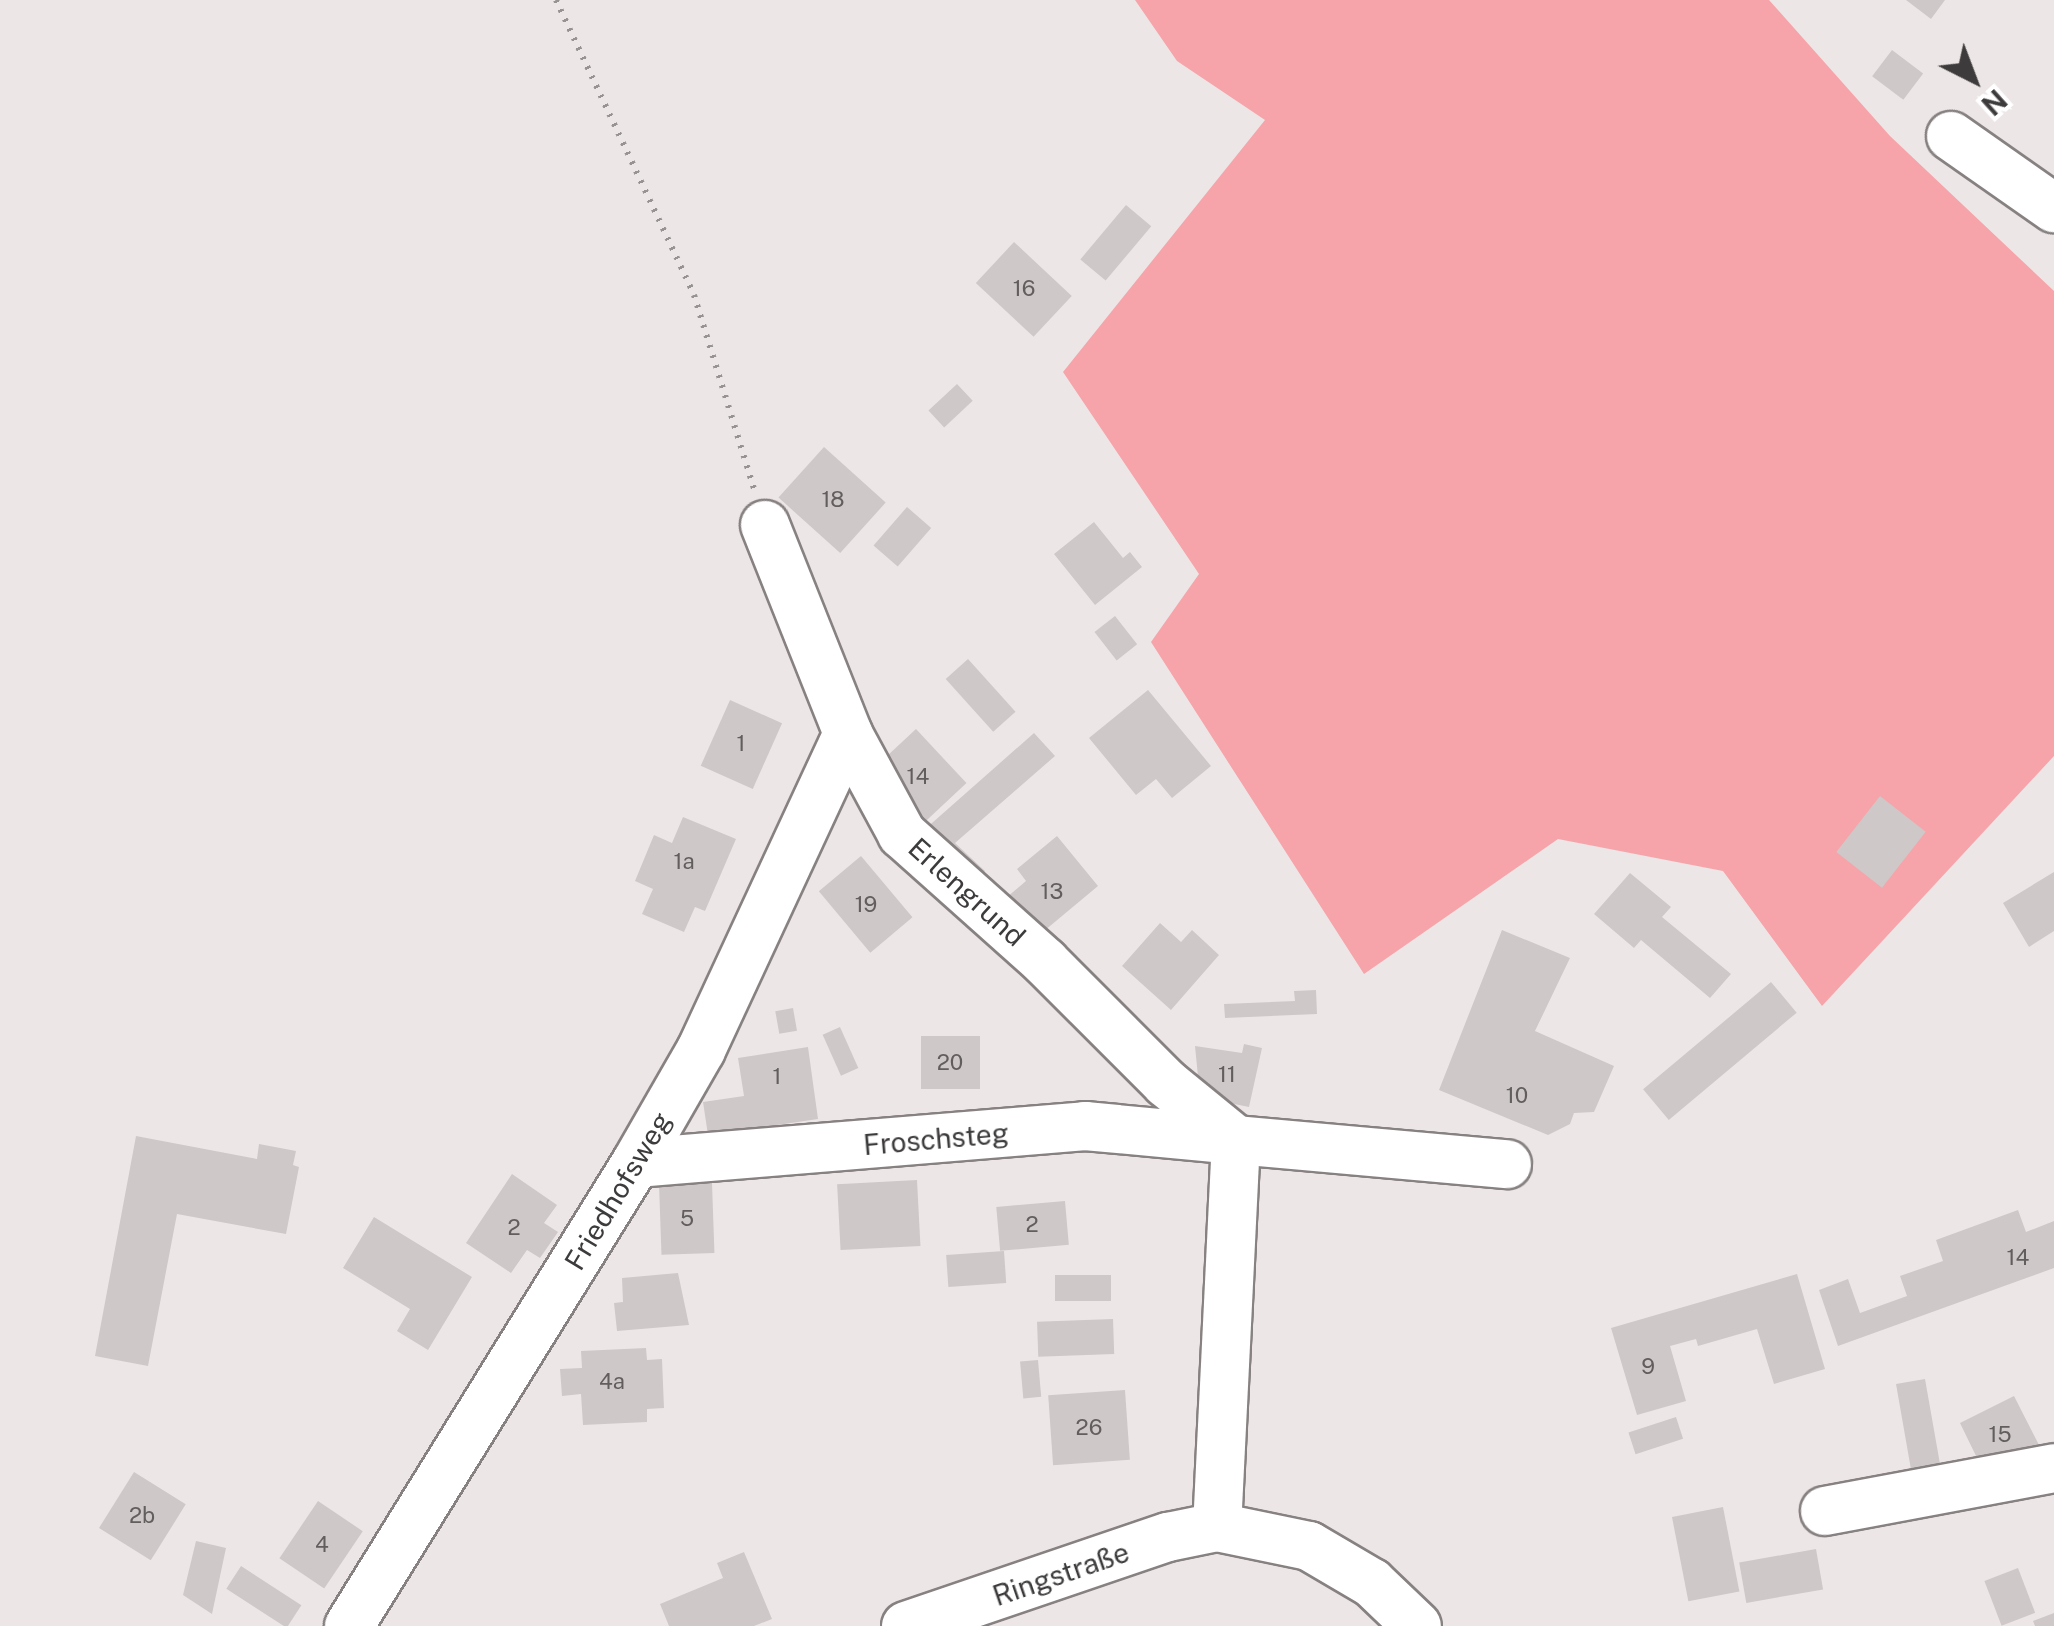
<!DOCTYPE html>
<html>
<head>
<meta charset="utf-8">
<style>
	body { margin:0 }
	#map { position:relative; width:2054px; height:1626px; overflow:hidden; background:#ede6e7; font-family:"Public Sans",sans-serif }
	div>[style] { position:absolute }
	.green>* { inset:0; background:#f6a4a9 }
	.building>* { inset:0; background:#cfc8c8; transform-origin:0 0 }
	.path>* { height:6px; margin-top:-3px; transform-origin:0; background:repeating-linear-gradient(90deg,#979393 0 2.5px,transparent 0 10.5px) }
	.roads { filter:drop-shadow(2px 0 #878181) drop-shadow(-2px 0 #878181) drop-shadow(0 2px #878181) drop-shadow(0 -2px #878181) }
	.minor>* { height:48px; margin:-24px; padding:0 24px; transform-origin:24px; border-radius:24px; background:#fff }
	span { translate:-50% -50%; white-space:nowrap; text-align:center; line-height:1.15; -webkit-text-stroke:8px #fff; paint-order:stroke }
	.number-label { font-size:22px; color:#625e5e }
	.number-label span { -webkit-text-stroke-width:0 }
	.street-label { font-size:28px; color:#3d3b3b }
	.north { position:absolute; left:1924px; top:30px; width:100px; height:100px; -webkit-text-stroke:8px #fff; paint-order:stroke; rotate:138deg; font-size:28px; font-weight:700; line-height:40px; text-align:center; color:#3d3b3b }
	.north::after { content:''; display:block; margin:auto; width:35px; height:45px; background:#3d3b3b; clip-path:polygon(50% 0,100% 100%,50% 72%,0 100%) }
</style>
</head>
<body>
<div id="map">
	<div class="green">
		<div style="clip-path:polygon(1135px 0,1769px 0,1890px 136px,2054px 291px,2054px 756px,1822px 1006px,1723px 871px,1558px 839px,1364px 974px,1151px 642px,1199px 574px,1063px 372px,1265px 120px,1177px 61px)"></div>
	</div>
	<div class="building">
		<div style="clip-path:polygon(1906px 0,1945px 0,1931px 19px)"></div>
		<div style="left:1892px;top:50px;width:39px;height:33px;rotate:37deg"></div>
		<div style="left:1126px;top:205px;width:33px;height:71px;rotate:40deg"></div>
		<div style="left:1014px;top:242px;width:79px;height:56px;rotate:43deg"></div>
		<div style="left:957px;top:384px;width:23px;height:39px;rotate:47deg"></div>
		<div style="left:824px;top:447px;width:83px;height:68px;rotate:42deg"></div>
		<div style="left:907px;top:507px;width:32px;height:51px;rotate:41deg"></div>
		<div style="clip-path:polygon(1094px 522px,1123px 558px,1130px 552px,1142px 567px,1095px 605px,1054px 554px)"></div>
		<div style="left:1115px;top:616px;width:36px;height:26px;rotate:52deg"></div>
		<div style="left:968px;top:659px;width:71px;height:30px;rotate:48deg"></div>
		<div style="clip-path:polygon(1148px 690px,1211px 766px,1172px 798px,1156px 779px,1136px 795px,1089px 738px)"></div>
		<div style="left:730px;top:700px;width:57px;height:72px;rotate:24deg"></div>
		<div style="left:916px;top:729px;width:74px;height:61px;rotate:47deg"></div>
		<div style="clip-path:polygon(1034px 733px,1055px 756px,955px 843px,985px 871px,968px 887px,915px 838px)"></div>
		<div style="left:1880px;top:796px;width:58px;height:71px;rotate:38deg"></div>
		<div style="clip-path:polygon(683px 817px,736px 839px,705px 911px,695px 907px,684px 932px,642px 914px,653px 889px,635px 881px,654px 835px,672px 843px)"></div>
		<div style="clip-path:polygon(1057px 836px,1098px 886px,1038px 936px,1006px 898px,1026px 881px,1017px 869px)"></div>
		<div style="left:861px;top:856px;width:80px;height:55px;rotate:50deg"></div>
		<div style="clip-path:polygon(2054px 872px,2054px 931px,2029px 947px,2003px 903px)"></div>
		<div style="clip-path:polygon(1630px 873px,1671px 907px,1662px 917px,1731px 974px,1710px 998px,1641px 940px,1634px 948px,1594px 914px)"></div>
		<div style="clip-path:polygon(1160px 923px,1181px 942px,1192px 930px,1219px 955px,1171px 1010px,1122px 966px)"></div>
		<div style="clip-path:polygon(1502px 930px,1570px 958px,1535px 1031px,1614px 1066px,1594px 1112px,1574px 1113px,1570px 1124px,1548px 1135px,1439px 1090px)"></div>
		<div style="left:1771px;top:982px;width:40px;height:167px;rotate:50deg"></div>
		<div style="clip-path:polygon(1316px 990px,1317px 1014px,1225px 1018px,1224px 1004px,1295px 1001px,1294px 991px)"></div>
		<div style="left:793px;top:1008px;width:23px;height:18px;rotate:80deg"></div>
		<div style="left:840px;top:1027px;width:45px;height:19px;rotate:66deg"></div>
		<div style="left:921px;top:1036px;width:59px;height:53px"></div>
		<div style="clip-path:polygon(1244px 1044px,1262px 1048px,1249px 1107px,1200px 1097px,1195px 1046px,1242px 1053px)"></div>
		<div style="clip-path:polygon(808px 1047px,818px 1119px,708px 1135px,703px 1102px,744px 1096px,738px 1058px)"></div>
		<div style="clip-path:polygon(136px 1136px,257px 1159px,259px 1144px,296px 1151px,293px 1165px,299px 1167px,286px 1234px,177px 1214px,148px 1366px,95px 1356px)"></div>
		<div style="clip-path:polygon(512px 1174px,557px 1205px,544px 1223px,558px 1232px,540px 1258px,527px 1250px,511px 1273px,466px 1243px)"></div>
		<div style="left:917px;top:1180px;width:66px;height:80px;rotate:87deg"></div>
		<div style="left:712px;top:1183px;width:70px;height:53px;rotate:88deg"></div>
		<div style="left:1065px;top:1201px;width:44px;height:69px;rotate:85deg"></div>
		<div style="clip-path:polygon(2018px 1210px,2026px 1232px,2054px 1221px,2054px 1268px,1838px 1346px,1819px 1290px,1848px 1279px,1860px 1313px,1907px 1296px,1900px 1276px,1943px 1261px,1936px 1240px)"></div>
		<div style="clip-path:polygon(374px 1217px,472px 1277px,428px 1350px,397px 1331px,410px 1309px,343px 1268px)"></div>
		<div style="left:1004px;top:1251px;width:32px;height:58px;rotate:86deg"></div>
		<div style="clip-path:polygon(678px 1273px,689px 1325px,617px 1331px,614px 1303px,623px 1302px,622px 1278px)"></div>
		<div style="clip-path:polygon(1797px 1274px,1825px 1369px,1774px 1384px,1757px 1329px,1698px 1346px,1696px 1339px,1670px 1346px,1686px 1401px,1637px 1415px,1611px 1328px)"></div>
		<div style="left:1111px;top:1275px;width:26px;height:56px;rotate:90deg"></div>
		<div style="left:1113px;top:1319px;width:35px;height:76px;rotate:88deg"></div>
		<div style="clip-path:polygon(646px 1348px,647px 1360px,662px 1359px,664px 1408px,647px 1409px,647px 1422px,583px 1425px,581px 1394px,562px 1396px,560px 1369px,582px 1368px,581px 1351px)"></div>
		<div style="left:1038px;top:1360px;width:37px;height:18px;rotate:85deg"></div>
		<div style="clip-path:polygon(1925px 1379px,1940px 1464px,1977px 1458px,1960px 1423px,2014px 1396px,2040px 1447px,1913px 1481px,1896px 1384px)"></div>
		<div style="left:1125px;top:1390px;width:70px;height:77px;rotate:86deg"></div>
		<div style="left:1676px;top:1417px;width:23px;height:50px;rotate:72deg"></div>
		<div style="left:134px;top:1472px;width:61px;height:66px;rotate:32deg"></div>
		<div style="left:318px;top:1501px;width:54px;height:69px;rotate:34deg"></div>
		<div style="left:1723px;top:1507px;width:86px;height:52px;rotate:79deg"></div>
		<div style="clip-path:polygon(196px 1541px,226px 1548px,212px 1614px,183px 1595px)"></div>
		<div style="left:1816px;top:1549px;width:41px;height:78px;rotate:80deg"></div>
		<div style="clip-path:polygon(744px 1552px,772px 1619px,754px 1626px,669px 1626px,660px 1604px,723px 1578px,717px 1563px)"></div>
		<div style="left:241px;top:1566px;width:72px;height:27px;rotate:33deg"></div>
		<div style="left:2018px;top:1568px;width:48px;height:36px;rotate:69deg"></div>
		<div style="clip-path:polygon(2054px 1613px,2054px 1626px,2035px 1626px,2033px 1621px)"></div>
	</div>
	<div class="path">
		<div style="left:556px;top:0;width:326px;rotate:64.9deg"></div>
		<div style="left:694px;top:295px;width:203px;rotate:72.8deg"></div>
	</div>
	<div class="roads">
		<div class="minor">
			<div style="left:1951px;top:136px;width:126px;rotate:35deg"></div>
			<div style="left:765px;top:525px;width:225px;rotate:68.3deg"></div>
			<div style="left:848px;top:734px;width:114px;rotate:61.6deg"></div>
			<div style="left:902px;top:834px;width:192px;rotate:41.8deg"></div>
			<div style="left:1045px;top:962px;width:171px;rotate:45deg"></div>
			<div style="left:1166px;top:1083px;width:90px;rotate:39.2deg"></div>
			<div style="left:1236px;top:1140px;width:272px;rotate:5.1deg"></div>
			<div style="left:636px;top:1163px;width:451px;rotate:-4.7deg"></div>
			<div style="left:1085px;top:1126px;width:152px;rotate:5.3deg"></div>
			<div style="left:1236px;top:1140px;width:387px;rotate:92.8deg"></div>
			<div style="left:1825px;top:1511px;width:233px;rotate:-10.6deg"></div>
			<div style="left:349px;top:1626px;width:545px;rotate:-58.21deg"></div>
			<div style="left:636px;top:1163px;width:130px;rotate:-60.1deg"></div>
			<div style="left:701px;top:1050px;width:349px;rotate:-65.1deg"></div>
			<div style="left:906px;top:1626px;width:277px;rotate:-18.8deg"></div>
			<div style="left:1168px;top:1537px;width:50px;rotate:-11.5deg"></div>
			<div style="left:1217px;top:1527px;width:94px;rotate:11.7deg"></div>
			<div style="left:1309px;top:1546px;width:73px;rotate:30.4deg"></div>
			<div style="left:1372px;top:1583px;width:62px;rotate:43.7deg"></div>
		</div>
	</div>
	<div class="number-label">
		<span style="left:1024px;top:289px">16</span>
		<span style="left:833px;top:500px">18</span>
		<span style="left:741px;top:744px">1</span>
		<span style="left:918px;top:777px">14</span>
		<span style="left:684px;top:862px">1a</span>
		<span style="left:1052px;top:892px">13</span>
		<span style="left:866px;top:905px">19</span>
		<span style="left:950px;top:1063px">20</span>
		<span style="left:1227px;top:1075px">11</span>
		<span style="left:777px;top:1077px">1</span>
		<span style="left:1517px;top:1096px">10</span>
		<span style="left:687px;top:1219px">5</span>
		<span style="left:1032px;top:1225px">2</span>
		<span style="left:514px;top:1228px">2</span>
		<span style="left:2018px;top:1258px">14</span>
		<span style="left:1648px;top:1367px">9</span>
		<span style="left:612px;top:1382px">4a</span>
		<span style="left:1089px;top:1428px">26</span>
		<span style="left:2000px;top:1435px">15</span>
		<span style="left:142px;top:1516px">2b</span>
		<span style="left:322px;top:1545px">4</span>
	</div>
	<div class="street-label">
		<span style="left:967px;top:892px;rotate:42deg">Erlengrund</span>
		<span style="left:936px;top:1139px;rotate:-5deg">Froschsteg</span>
		<span style="left:618px;top:1191px;rotate:-59deg">Friedhofsweg</span>
		<span style="left:1061px;top:1574px;rotate:-19deg">Ringstraße</span>
	</div>
	<div class="north">N</div>
</div>
</body>
</html>
